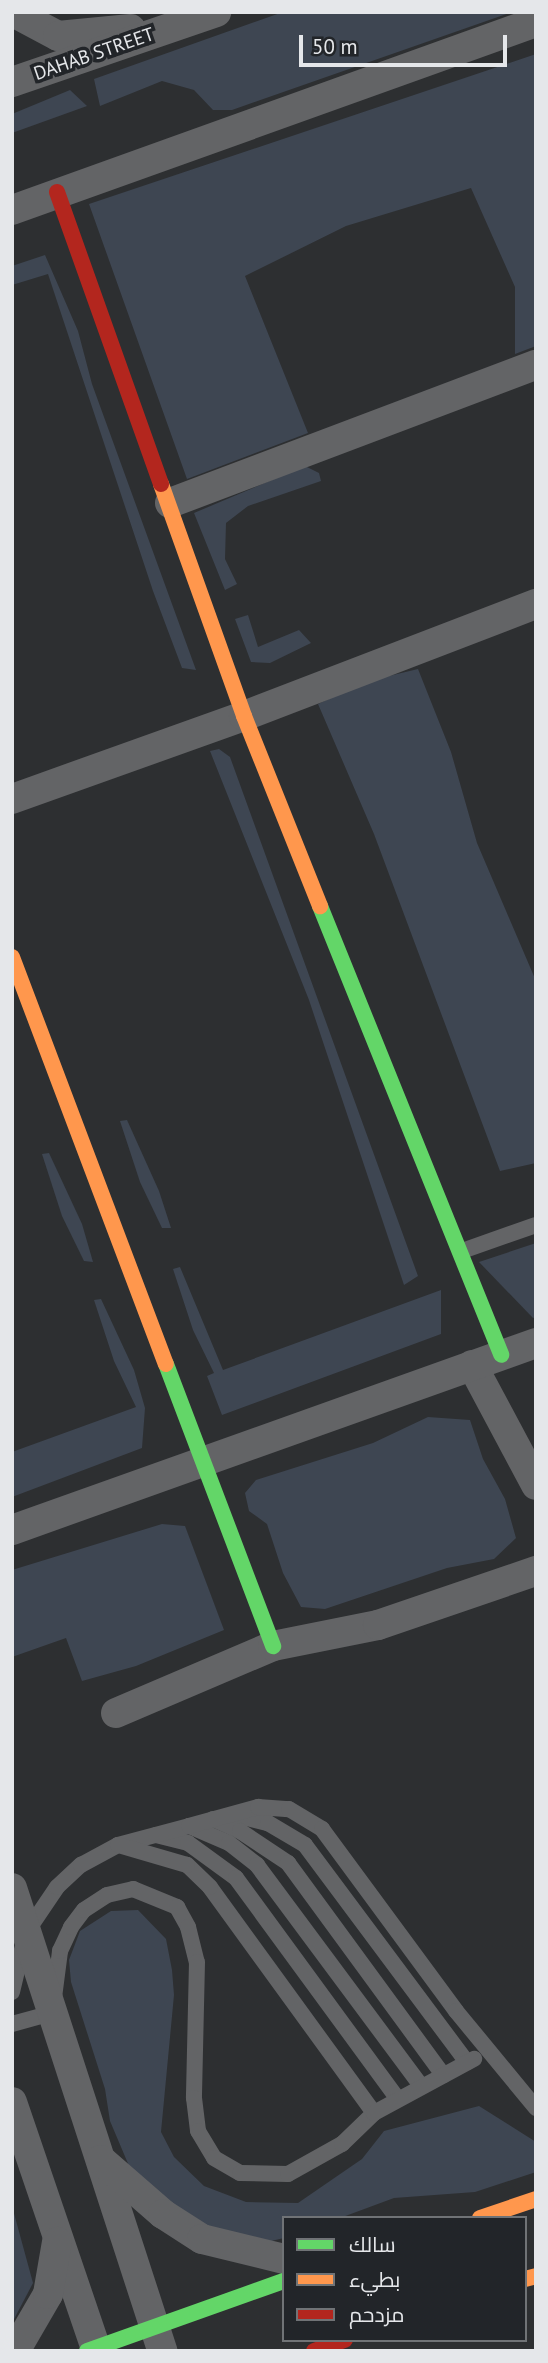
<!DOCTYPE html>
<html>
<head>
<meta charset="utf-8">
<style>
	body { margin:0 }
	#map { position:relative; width:548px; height:2363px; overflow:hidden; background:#2d2f31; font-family:"PT Sans",Cairo,sans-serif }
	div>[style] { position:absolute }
	.green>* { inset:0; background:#3e4652 }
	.lane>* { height:16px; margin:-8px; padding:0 8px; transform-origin:8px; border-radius:8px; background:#636466 }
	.street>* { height:30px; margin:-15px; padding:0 15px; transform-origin:15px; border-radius:15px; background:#636466 }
	.fast>* { height:16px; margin:-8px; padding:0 8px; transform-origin:8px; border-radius:8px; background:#63d668 }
	.slow>* { height:16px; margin:-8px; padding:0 8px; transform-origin:8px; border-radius:8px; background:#ff974d }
	.jam>* { height:16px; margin:-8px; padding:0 8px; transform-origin:8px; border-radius:8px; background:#b3261e }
	span { translate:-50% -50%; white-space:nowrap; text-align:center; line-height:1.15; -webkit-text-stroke:7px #222529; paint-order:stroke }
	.street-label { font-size:19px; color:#e5e7ea }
	.frame { position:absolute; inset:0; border:14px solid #e5e7ea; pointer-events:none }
	.legend { position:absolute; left:282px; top:2216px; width:245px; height:126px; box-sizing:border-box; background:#222529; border:2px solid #707376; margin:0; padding:9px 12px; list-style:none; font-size:21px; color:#e5e7ea }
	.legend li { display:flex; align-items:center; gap:14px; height:35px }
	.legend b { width:35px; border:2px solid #707376 }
	.scale { position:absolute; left:299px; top:35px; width:208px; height:32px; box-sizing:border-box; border:4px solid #e5e7ea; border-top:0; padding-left:9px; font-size:21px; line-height:24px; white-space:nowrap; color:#e5e7ea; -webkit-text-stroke:5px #222529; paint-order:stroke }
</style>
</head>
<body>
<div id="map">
	<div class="green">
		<div style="clip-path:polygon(283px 12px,512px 12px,232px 110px,213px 110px,194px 90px,162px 81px,100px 106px,94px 79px)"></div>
		<div style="clip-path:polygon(536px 54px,536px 346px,515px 354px,515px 287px,471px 188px,346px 226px,245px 276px,308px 433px,187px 479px,89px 204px)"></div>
		<div style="clip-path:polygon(70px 90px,87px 106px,12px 133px,12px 114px)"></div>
		<div style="clip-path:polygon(45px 255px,78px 331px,92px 384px,196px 670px,182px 668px,153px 591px,48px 274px,12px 285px,12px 266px)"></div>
		<div style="clip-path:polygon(305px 466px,319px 473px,321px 481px,248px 506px,226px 523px,225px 559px,237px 584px,225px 590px,194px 513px)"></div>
		<div style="clip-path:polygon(248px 615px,258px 647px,299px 630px,311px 643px,270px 663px,251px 662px,235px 619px)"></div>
		<div style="clip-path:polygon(418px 669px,451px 752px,477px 843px,536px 981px,536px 1163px,500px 1171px,374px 834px,318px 704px,368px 681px)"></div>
		<div style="clip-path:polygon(219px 749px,230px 757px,418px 1276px,404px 1285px,309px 1000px,210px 751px)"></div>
		<div style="clip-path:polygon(127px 1120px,159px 1191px,171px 1228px,162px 1228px,140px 1182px,120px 1121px)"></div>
		<div style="clip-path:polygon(49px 1153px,82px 1224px,93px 1262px,84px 1261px,62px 1216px,42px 1154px)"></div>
		<div style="clip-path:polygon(536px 1243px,536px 1317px,533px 1318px,479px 1262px)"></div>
		<div style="clip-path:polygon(180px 1267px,223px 1370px,441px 1290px,441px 1334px,222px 1415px,207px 1376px,214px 1373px,193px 1330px,173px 1269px)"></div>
		<div style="clip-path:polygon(101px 1299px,134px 1370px,145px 1408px,142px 1448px,12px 1497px,12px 1452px,136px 1407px,114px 1361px,94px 1300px)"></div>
		<div style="clip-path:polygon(428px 1417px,470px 1420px,483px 1459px,505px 1499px,516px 1538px,494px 1559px,447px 1568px,325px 1609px,301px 1607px,283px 1573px,267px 1524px,249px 1511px,245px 1493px,256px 1480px,373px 1443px)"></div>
		<div style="clip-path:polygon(162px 1524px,185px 1526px,224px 1630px,136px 1666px,82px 1681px,66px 1638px,12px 1657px,12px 1570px)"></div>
		<div style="clip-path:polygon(138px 1910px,166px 1939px,172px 1970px,174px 1995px,161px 2132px,174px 2157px,204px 2186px,246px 2202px,298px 2203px,362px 2159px,384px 2131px,479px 2106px,536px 2142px,536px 2172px,475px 2192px,394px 2198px,340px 2218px,284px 2218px,284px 2238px,254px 2245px,209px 2235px,132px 2173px,110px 2121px,105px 2089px,71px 1982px,69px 1960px,80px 1931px,111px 1911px)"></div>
		<div style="clip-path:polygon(12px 2206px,33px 2283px,12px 2323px)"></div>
	</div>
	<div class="lane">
		<div style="left:462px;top:1251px;width:78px;rotate:-19.4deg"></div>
		<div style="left:235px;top:1815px;width:34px;rotate:14deg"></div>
		<div style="left:268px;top:1823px;width:43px;rotate:30.7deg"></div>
		<div style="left:305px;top:1845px;width:271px;rotate:53.3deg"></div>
		<div style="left:213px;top:1819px;width:30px;rotate:24deg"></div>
		<div style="left:240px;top:1831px;width:58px;rotate:33.7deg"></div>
		<div style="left:288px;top:1863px;width:263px;rotate:53.8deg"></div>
		<div style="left:189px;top:1826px;width:43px;rotate:23deg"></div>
		<div style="left:229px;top:1843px;width:36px;rotate:38deg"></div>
		<div style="left:257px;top:1865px;width:275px;rotate:53.4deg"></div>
		<div style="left:156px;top:1835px;width:33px;rotate:14deg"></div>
		<div style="left:188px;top:1843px;width:59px;rotate:36.1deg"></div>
		<div style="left:236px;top:1878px;width:273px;rotate:53.8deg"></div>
		<div style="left:12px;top:1992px;width:61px;rotate:-76.7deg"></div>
		<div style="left:26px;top:1933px;width:55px;rotate:-56deg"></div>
		<div style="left:57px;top:1887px;width:33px;rotate:-43deg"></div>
		<div style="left:81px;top:1865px;width:42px;rotate:-28.4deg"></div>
		<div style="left:118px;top:1845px;width:73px;rotate:-15deg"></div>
		<div style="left:189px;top:1826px;width:72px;rotate:-15.4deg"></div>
		<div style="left:258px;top:1807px;width:31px;rotate:4deg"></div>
		<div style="left:289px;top:1809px;width:39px;rotate:31deg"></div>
		<div style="left:322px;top:1829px;width:226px;rotate:53.6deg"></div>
		<div style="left:456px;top:2011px;width:126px;rotate:50.5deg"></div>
		<div style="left:12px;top:2024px;width:41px;rotate:-15.4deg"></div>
		<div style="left:52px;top:2013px;width:63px;rotate:-82.6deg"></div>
		<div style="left:60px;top:1951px;width:26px;rotate:-65deg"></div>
		<div style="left:71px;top:1927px;width:21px;rotate:-53deg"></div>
		<div style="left:84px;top:1910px;width:27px;rotate:-33deg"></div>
		<div style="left:107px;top:1895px;width:27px;rotate:-13deg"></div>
		<div style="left:133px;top:1889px;width:48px;rotate:22.2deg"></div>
		<div style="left:177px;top:1907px;width:23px;rotate:61deg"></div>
		<div style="left:188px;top:1927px;width:36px;rotate:76deg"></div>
		<div style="left:197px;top:1962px;width:136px;rotate:91.3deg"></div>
		<div style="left:194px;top:2098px;width:33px;rotate:83deg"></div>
		<div style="left:198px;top:2131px;width:31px;rotate:59deg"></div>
		<div style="left:214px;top:2158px;width:30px;rotate:30deg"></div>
		<div style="left:240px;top:2173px;width:48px;rotate:1.2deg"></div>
		<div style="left:288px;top:2174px;width:62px;rotate:-29.1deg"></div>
		<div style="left:342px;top:2144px;width:45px;rotate:-44.1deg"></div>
		<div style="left:374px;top:2113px;width:279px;rotate:-126deg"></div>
		<div style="left:210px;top:1887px;width:32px;rotate:-136deg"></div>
		<div style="left:187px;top:1865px;width:72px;rotate:-163.8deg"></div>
		<div style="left:374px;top:2113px;width:114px;rotate:-28.4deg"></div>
	</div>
	<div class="street">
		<div style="left:13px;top:12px;width:51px;rotate:28.1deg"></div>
		<div style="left:58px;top:36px;width:73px;rotate:-5.5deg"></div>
		<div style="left:12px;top:82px;width:216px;rotate:-18.9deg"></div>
		<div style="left:12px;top:210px;width:557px;rotate:-19.74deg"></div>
		<div style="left:170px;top:503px;width:391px;rotate:-20.7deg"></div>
		<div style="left:12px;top:799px;width:246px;rotate:-19.7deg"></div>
		<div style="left:244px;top:716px;width:313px;rotate:-21deg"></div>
		<div style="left:472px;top:1365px;width:136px;rotate:61.9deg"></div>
		<div style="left:12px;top:1530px;width:556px;rotate:-19.64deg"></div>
		<div style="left:116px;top:1713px;width:171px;rotate:-23.1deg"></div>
		<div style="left:273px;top:1646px;width:107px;rotate:-11.3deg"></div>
		<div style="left:378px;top:1625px;width:167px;rotate:-18.9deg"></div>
		<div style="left:12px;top:1888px;width:487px;rotate:72deg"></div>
		<div style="left:12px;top:2102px;width:263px;rotate:71.2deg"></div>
		<div style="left:101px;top:2160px;width:82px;rotate:41.1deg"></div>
		<div style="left:163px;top:2214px;width:46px;rotate:32.7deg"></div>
		<div style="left:202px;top:2239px;width:84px;rotate:13.7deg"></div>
		<div style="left:15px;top:2351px;width:66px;rotate:-59.9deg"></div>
		<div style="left:48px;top:2294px;width:53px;rotate:-80.2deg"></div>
	</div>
	<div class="fast">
		<div style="left:320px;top:906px;width:484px;rotate:68deg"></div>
		<div style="left:166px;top:1364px;width:302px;rotate:69.2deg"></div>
		<div style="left:87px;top:2351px;width:209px;rotate:-19.6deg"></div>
	</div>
	<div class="slow">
		<div style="left:161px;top:484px;width:246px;rotate:70.3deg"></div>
		<div style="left:244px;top:716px;width:205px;rotate:68.2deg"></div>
		<div style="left:12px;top:957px;width:435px;rotate:69.3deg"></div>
		<div style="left:480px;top:2218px;width:59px;rotate:-18.7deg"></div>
		<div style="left:525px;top:2279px;width:11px;rotate:-15deg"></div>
	</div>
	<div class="jam">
		<div style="left:57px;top:192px;width:310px;rotate:70.4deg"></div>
		<div style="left:314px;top:2351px;width:33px;rotate:-20deg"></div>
	</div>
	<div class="street-label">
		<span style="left:94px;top:54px;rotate:-19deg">DAHAB STREET</span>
	</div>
	<div class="frame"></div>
	<ul class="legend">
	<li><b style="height:9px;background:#63d668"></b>سالك</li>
	<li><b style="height:9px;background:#ff974d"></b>بطيء</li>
	<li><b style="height:9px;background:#b3261e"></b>مزدحم</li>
	</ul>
	<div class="scale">50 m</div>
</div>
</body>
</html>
